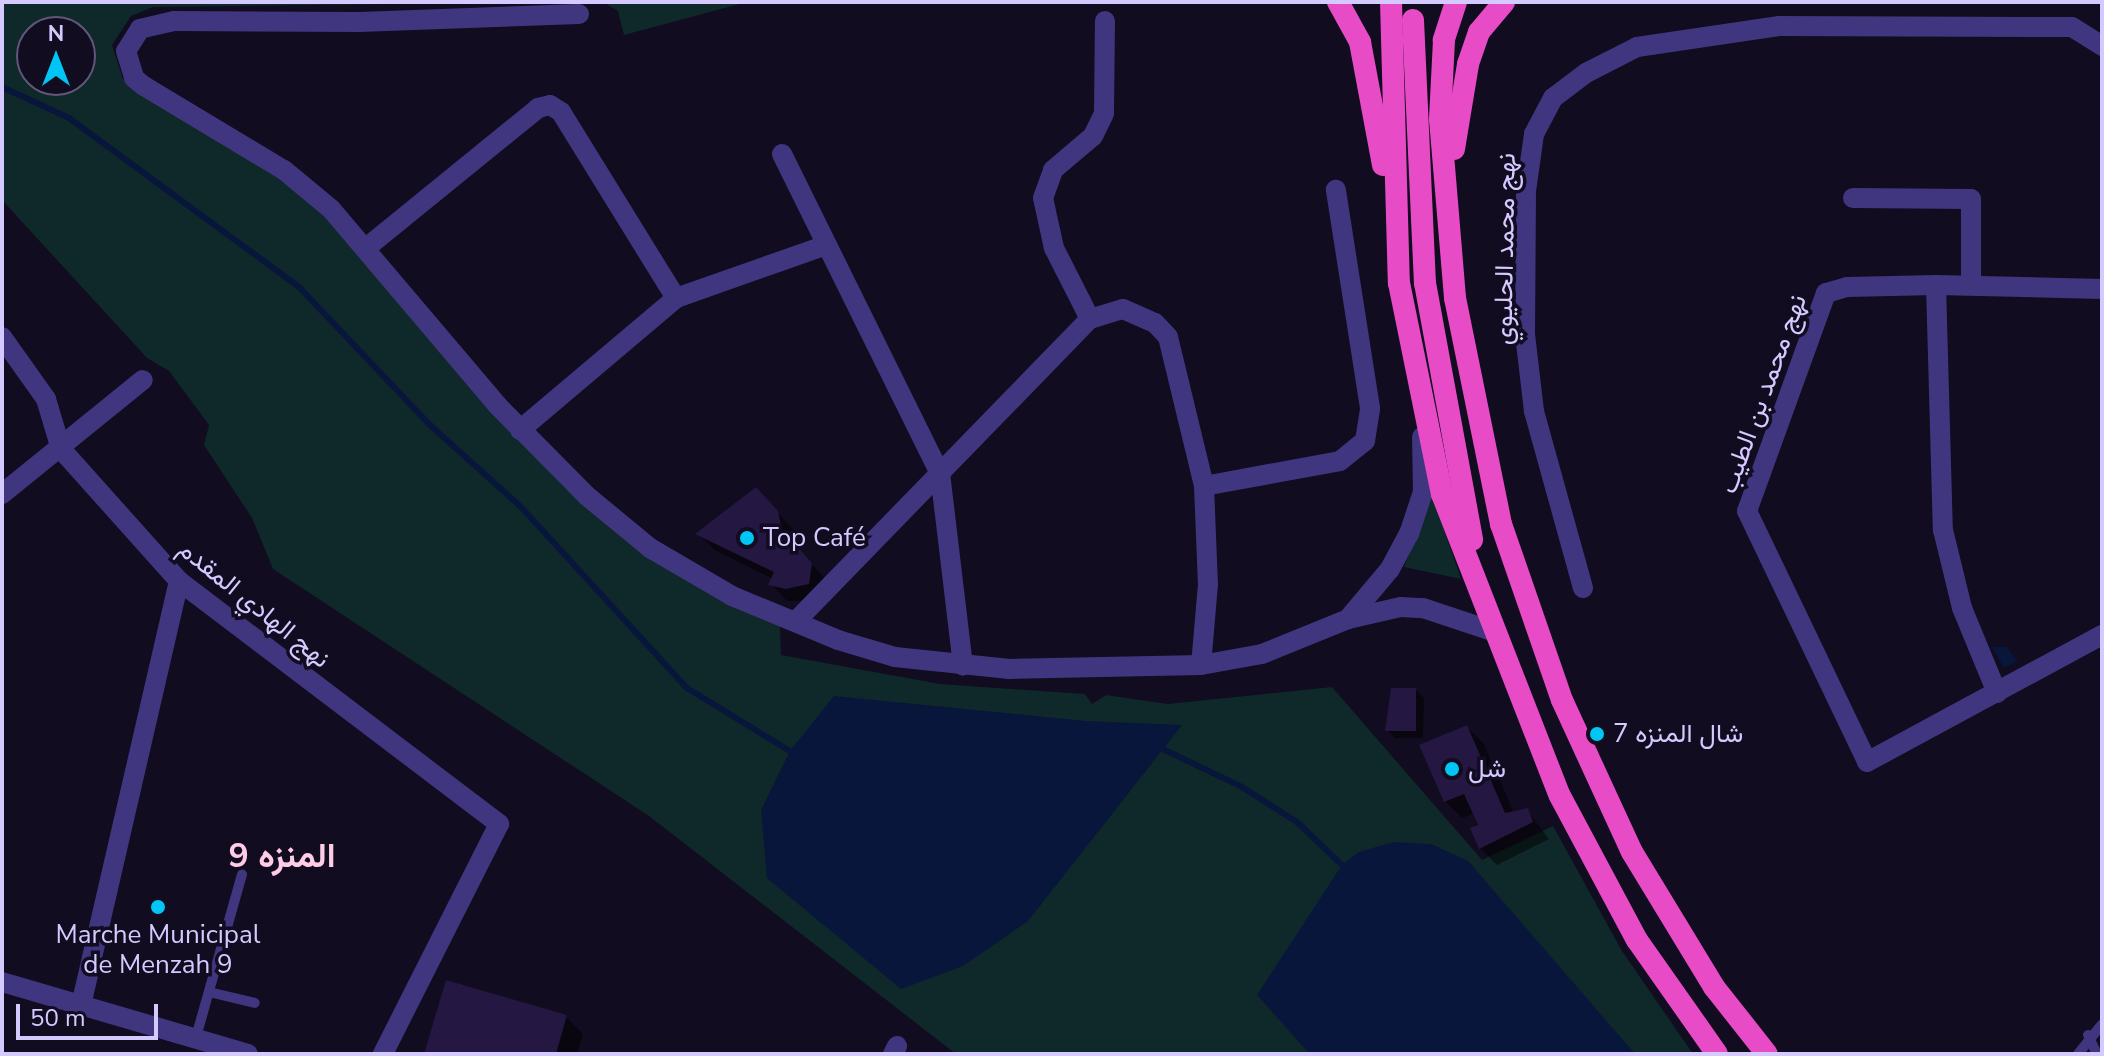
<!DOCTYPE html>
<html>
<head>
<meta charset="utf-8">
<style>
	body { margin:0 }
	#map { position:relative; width:2104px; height:1056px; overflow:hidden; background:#110c1f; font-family:"Nunito Sans",Vazirmatn,sans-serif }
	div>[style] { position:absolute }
	.green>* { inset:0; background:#0f2829 }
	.water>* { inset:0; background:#08163c }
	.shadow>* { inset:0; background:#0007 }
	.stream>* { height:6px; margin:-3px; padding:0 3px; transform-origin:3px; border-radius:3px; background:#08163c }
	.building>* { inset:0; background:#241741 }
	.service>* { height:10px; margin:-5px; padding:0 5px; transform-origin:5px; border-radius:5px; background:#40367f }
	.minor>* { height:20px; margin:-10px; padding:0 10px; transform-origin:10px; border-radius:10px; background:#40367f }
	.tertiary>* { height:20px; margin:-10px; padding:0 10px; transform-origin:10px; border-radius:10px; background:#40367f }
	.trunk>* { height:22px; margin:-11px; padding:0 11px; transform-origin:11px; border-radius:11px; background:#e74bc6 }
	.dots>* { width:22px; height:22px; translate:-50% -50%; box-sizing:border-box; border:4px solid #110c1f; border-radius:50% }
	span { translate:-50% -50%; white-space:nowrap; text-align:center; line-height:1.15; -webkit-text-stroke:7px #110c1f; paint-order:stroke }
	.street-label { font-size:26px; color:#d5caff }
	.poi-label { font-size:26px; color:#d5caff }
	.left { translate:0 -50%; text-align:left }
	.district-label { font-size:34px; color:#ffcce7; font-weight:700 }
	.frame { position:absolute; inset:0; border:4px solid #d5caff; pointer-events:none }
	.north { position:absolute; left:16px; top:16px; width:80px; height:80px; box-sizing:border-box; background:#110c1f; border:2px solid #5f5879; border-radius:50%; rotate:0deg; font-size:22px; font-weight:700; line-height:32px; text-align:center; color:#d5caff }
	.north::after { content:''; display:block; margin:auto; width:28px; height:36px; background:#00c5f5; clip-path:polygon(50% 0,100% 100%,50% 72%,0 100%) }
	.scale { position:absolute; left:16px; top:1004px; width:142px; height:36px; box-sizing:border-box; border:4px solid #d5caff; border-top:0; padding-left:10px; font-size:24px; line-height:28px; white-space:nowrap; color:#d5caff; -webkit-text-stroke:6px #110c1f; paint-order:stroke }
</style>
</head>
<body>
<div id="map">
	<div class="green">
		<div style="clip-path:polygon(evenodd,2px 2px,546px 2px,153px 7px,131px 16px,112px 45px,123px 79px,235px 146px,325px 209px,575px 497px,780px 626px,781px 655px,940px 684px,1085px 694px,1092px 704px,1106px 695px,1168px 704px,1332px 687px,1482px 860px,1553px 826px,1622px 951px,1693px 1054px,1635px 1054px,1585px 998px,1258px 995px,1310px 1054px,956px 1054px,649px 816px,273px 569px,252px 518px,204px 445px,209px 425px,169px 371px,147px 358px,2px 200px,2px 2px,32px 32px,80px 32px,80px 80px,32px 80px,32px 32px)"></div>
		<div style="clip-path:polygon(603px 2px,747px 2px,624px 35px,618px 11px)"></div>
		<div style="clip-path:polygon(1432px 495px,1461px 579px,1404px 567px)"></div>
	</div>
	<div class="water">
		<div style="clip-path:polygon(1992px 647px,2006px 647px,2018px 661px,2004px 668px)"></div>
		<div style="clip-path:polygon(834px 696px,1086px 721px,1182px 725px,1028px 921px,963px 966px,901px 989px,767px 878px,761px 810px,790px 751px)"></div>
		<div style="clip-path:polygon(1394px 842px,1431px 844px,1468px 861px,1635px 1054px,1310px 1054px,1257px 995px,1342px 865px,1359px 852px)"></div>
	</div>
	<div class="shadow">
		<div style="clip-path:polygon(756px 490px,794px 530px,798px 549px,828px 582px,826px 600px,787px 601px,771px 584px,773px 579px,715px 550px,698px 534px)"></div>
		<div style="clip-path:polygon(1416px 690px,1424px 698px,1423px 738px,1395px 738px,1387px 730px)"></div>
		<div style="clip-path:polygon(1467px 727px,1484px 744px,1514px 813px,1527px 810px,1549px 839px,1497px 865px,1480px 848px,1475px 813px,1462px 818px,1445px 801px)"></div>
		<div style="clip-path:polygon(566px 1017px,583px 1034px,577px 1054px,426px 1054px)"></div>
	</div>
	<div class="stream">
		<div style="left:2px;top:87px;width:74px;rotate:24.8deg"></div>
		<div style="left:69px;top:118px;width:285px;rotate:36.3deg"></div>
		<div style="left:299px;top:287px;width:190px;rotate:46.5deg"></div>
		<div style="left:430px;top:425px;width:122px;rotate:42deg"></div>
		<div style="left:521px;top:507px;width:246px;rotate:47.5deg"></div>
		<div style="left:687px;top:688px;width:121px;rotate:31.5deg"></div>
		<div style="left:1163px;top:749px;width:88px;rotate:25.7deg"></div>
		<div style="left:1242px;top:787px;width:65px;rotate:32.5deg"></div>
		<div style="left:1297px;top:822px;width:62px;rotate:43.7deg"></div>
	</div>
	<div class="building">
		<div style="clip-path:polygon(756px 487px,778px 511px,782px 530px,812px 563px,809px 584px,786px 589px,768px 585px,774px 572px,695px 534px)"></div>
		<div style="clip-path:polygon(1391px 688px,1416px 688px,1416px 731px,1385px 731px)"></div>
		<div style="clip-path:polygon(1467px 725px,1505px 813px,1528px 808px,1533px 822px,1479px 849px,1470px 828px,1478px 825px,1464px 794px,1444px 802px,1419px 745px)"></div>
		<div style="clip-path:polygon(446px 980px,567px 1015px,556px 1054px,424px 1054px)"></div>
	</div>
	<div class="service">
		<div style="left:209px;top:992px;width:47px;rotate:13.4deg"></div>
		<div style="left:2088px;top:1035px;width:21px;rotate:65deg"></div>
		<div style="left:196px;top:1037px;width:169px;rotate:-74.2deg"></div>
		<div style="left:2078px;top:1054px;width:38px;rotate:-51deg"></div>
	</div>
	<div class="minor">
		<div style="left:579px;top:14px;width:220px;rotate:177.9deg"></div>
		<div style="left:359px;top:22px;width:185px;rotate:-179.7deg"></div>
		<div style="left:174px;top:21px;width:35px;rotate:167deg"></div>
		<div style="left:140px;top:29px;width:26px;rotate:122deg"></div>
		<div style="left:126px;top:51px;width:28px;rotate:73deg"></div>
		<div style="left:134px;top:78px;width:13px;rotate:39deg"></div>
		<div style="left:144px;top:86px;width:163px;rotate:31deg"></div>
		<div style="left:284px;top:170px;width:61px;rotate:39.7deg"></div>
		<div style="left:331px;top:209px;width:257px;rotate:49.7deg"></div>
		<div style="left:497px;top:405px;width:128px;rotate:45.3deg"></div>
		<div style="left:587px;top:496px;width:82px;rotate:39.5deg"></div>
		<div style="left:650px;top:548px;width:95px;rotate:30.3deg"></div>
		<div style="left:732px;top:596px;width:115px;rotate:22.5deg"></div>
		<div style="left:838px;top:640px;width:59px;rotate:16.6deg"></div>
		<div style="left:895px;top:657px;width:115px;rotate:6deg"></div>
		<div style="left:1009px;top:669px;width:192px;rotate:-1.2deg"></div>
		<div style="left:1201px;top:665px;width:62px;rotate:-10.2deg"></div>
		<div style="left:1262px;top:654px;width:93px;rotate:-22.1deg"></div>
		<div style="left:1348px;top:619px;width:54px;rotate:-12.8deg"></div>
		<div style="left:1401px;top:607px;width:22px;rotate:3deg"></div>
		<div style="left:1423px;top:608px;width:76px;rotate:18.4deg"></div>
		<div style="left:782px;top:154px;width:356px;rotate:63.7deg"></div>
		<div style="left:940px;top:473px;width:194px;rotate:83.2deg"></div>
		<div style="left:1853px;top:198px;width:118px;rotate:0.5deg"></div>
		<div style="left:1971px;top:199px;width:86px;rotate:90deg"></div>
		<div style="left:366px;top:248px;width:222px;rotate:-39.1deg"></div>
		<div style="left:538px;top:108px;width:12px;rotate:-14deg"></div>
		<div style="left:550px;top:105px;width:13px;rotate:32deg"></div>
		<div style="left:561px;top:112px;width:219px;rotate:58.3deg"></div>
		<div style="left:1936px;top:285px;width:245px;rotate:88.4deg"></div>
		<div style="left:1943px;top:530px;width:80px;rotate:76.3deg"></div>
		<div style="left:1962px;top:608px;width:92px;rotate:67.6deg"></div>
		<div style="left:2102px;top:289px;width:166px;rotate:-178.6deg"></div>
		<div style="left:1936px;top:285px;width:89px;rotate:178.7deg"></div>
		<div style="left:1847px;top:287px;width:22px;rotate:164deg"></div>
		<div style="left:1826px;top:293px;width:232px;rotate:109.9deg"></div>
		<div style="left:1747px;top:511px;width:278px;rotate:64.4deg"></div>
		<div style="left:1867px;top:762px;width:267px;rotate:-28.4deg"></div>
		<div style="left:1090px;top:319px;width:80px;rotate:-116.9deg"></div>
		<div style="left:1054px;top:248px;width:51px;rotate:-102.4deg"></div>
		<div style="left:1043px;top:198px;width:30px;rotate:-70deg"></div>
		<div style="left:1053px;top:170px;width:52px;rotate:-40.4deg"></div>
		<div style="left:1093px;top:136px;width:25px;rotate:-64deg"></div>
		<div style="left:1104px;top:113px;width:92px;rotate:-89.4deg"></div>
		<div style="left:2px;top:337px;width:76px;rotate:54.6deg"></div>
		<div style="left:46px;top:399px;width:52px;rotate:73.3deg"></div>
		<div style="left:61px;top:449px;width:177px;rotate:48.2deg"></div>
		<div style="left:179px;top:581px;width:402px;rotate:37.2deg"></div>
		<div style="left:499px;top:824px;width:258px;rotate:116.8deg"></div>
		<div style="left:520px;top:430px;width:204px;rotate:-40.2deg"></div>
		<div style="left:676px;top:298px;width:157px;rotate:-19.4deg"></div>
		<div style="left:1204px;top:486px;width:138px;rotate:-10.4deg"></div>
		<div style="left:1340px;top:461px;width:32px;rotate:-39deg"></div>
		<div style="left:1365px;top:441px;width:33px;rotate:-81deg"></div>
		<div style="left:1370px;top:408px;width:221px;rotate:-98.9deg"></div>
		<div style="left:2px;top:494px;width:181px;rotate:-39deg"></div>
		<div style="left:1583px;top:588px;width:184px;rotate:-105.5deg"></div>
		<div style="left:1534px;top:411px;width:78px;rotate:-96.7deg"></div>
		<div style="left:1525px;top:334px;width:143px;rotate:-89.6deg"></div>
		<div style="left:1526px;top:191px;width:58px;rotate:-82deg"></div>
		<div style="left:1534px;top:134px;width:41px;rotate:-62.2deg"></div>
		<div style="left:1553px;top:98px;width:41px;rotate:-37.1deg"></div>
		<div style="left:1586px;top:73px;width:57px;rotate:-27deg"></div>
		<div style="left:1637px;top:47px;width:144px;rotate:-8.4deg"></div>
		<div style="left:1779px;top:26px;width:293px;rotate:0.2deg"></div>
		<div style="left:2072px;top:27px;width:36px;rotate:32deg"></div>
		<div style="left:1348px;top:619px;width:65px;rotate:-50deg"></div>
		<div style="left:1390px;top:569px;width:40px;rotate:-62deg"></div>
		<div style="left:1409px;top:534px;width:44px;rotate:-71.6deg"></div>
		<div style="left:1423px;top:492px;width:55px;rotate:-91deg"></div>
		<div style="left:797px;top:620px;width:420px;rotate:-45.8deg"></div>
		<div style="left:1090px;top:319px;width:34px;rotate:-17deg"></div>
		<div style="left:1123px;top:309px;width:35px;rotate:24deg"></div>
		<div style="left:1155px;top:323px;width:19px;rotate:47deg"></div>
		<div style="left:1168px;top:337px;width:153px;rotate:76.4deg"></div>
		<div style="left:1204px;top:486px;width:98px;rotate:87.7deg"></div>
		<div style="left:1208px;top:584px;width:81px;rotate:94.9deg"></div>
		<div style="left:82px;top:1001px;width:431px;rotate:-77deg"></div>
		<div style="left:893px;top:1054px;width:9px;rotate:-63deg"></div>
	</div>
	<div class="tertiary">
		<div style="left:2px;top:982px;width:256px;rotate:16.3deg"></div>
	</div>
	<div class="trunk">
		<div style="left:1338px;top:2px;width:46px;rotate:61.2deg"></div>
		<div style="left:1360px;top:42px;width:125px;rotate:79.4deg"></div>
		<div style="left:1391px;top:2px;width:281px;rotate:88.4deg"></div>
		<div style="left:1399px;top:283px;width:215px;rotate:78.5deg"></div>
		<div style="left:1442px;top:494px;width:324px;rotate:68.7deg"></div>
		<div style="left:1560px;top:796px;width:163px;rotate:61.9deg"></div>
		<div style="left:1637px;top:940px;width:139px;rotate:54.9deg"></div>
		<div style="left:1456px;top:2px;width:40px;rotate:108deg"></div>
		<div style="left:1444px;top:40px;width:79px;rotate:92.9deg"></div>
		<div style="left:1440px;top:119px;width:180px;rotate:85.2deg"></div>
		<div style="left:1455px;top:298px;width:231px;rotate:78.5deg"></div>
		<div style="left:1501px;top:524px;width:186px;rotate:70.9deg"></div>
		<div style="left:1562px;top:700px;width:167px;rotate:65.3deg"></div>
		<div style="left:1632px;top:852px;width:158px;rotate:58.7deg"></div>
		<div style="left:1714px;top:987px;width:85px;rotate:51.7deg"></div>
		<div style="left:1413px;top:20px;width:263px;rotate:87.4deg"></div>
		<div style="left:1425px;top:283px;width:261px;rotate:79.6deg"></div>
		<div style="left:1454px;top:149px;width:86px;rotate:-80.6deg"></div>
		<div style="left:1468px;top:64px;width:34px;rotate:-71deg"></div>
		<div style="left:1479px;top:32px;width:39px;rotate:-50deg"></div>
	</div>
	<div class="dots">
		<div style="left:747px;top:538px;background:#00c5f5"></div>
		<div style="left:1597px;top:734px;background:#00c5f5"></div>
		<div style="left:1452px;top:769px;background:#00c5f5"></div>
		<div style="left:158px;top:907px;background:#00c5f5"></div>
	</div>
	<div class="street-label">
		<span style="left:1505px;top:249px;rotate:-89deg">نهج محمد الحليوي</span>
		<span style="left:1763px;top:394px;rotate:-70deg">نهج محمد بن الطيب</span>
		<span style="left:254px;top:604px;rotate:39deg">نهج الهادي المقدم</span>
	</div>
	<div class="poi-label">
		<span class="left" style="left:763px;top:538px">Top Café</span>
		<span class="left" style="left:1613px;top:734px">شال المنزه 7</span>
		<span class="left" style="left:1468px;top:769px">شل</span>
		<span style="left:158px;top:950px">Marche Municipal<br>de Menzah 9</span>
	</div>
	<div class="district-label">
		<span style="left:282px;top:857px">المنزه 9</span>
	</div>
	<div class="frame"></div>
	<div class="north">N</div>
	<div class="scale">50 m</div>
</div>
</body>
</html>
